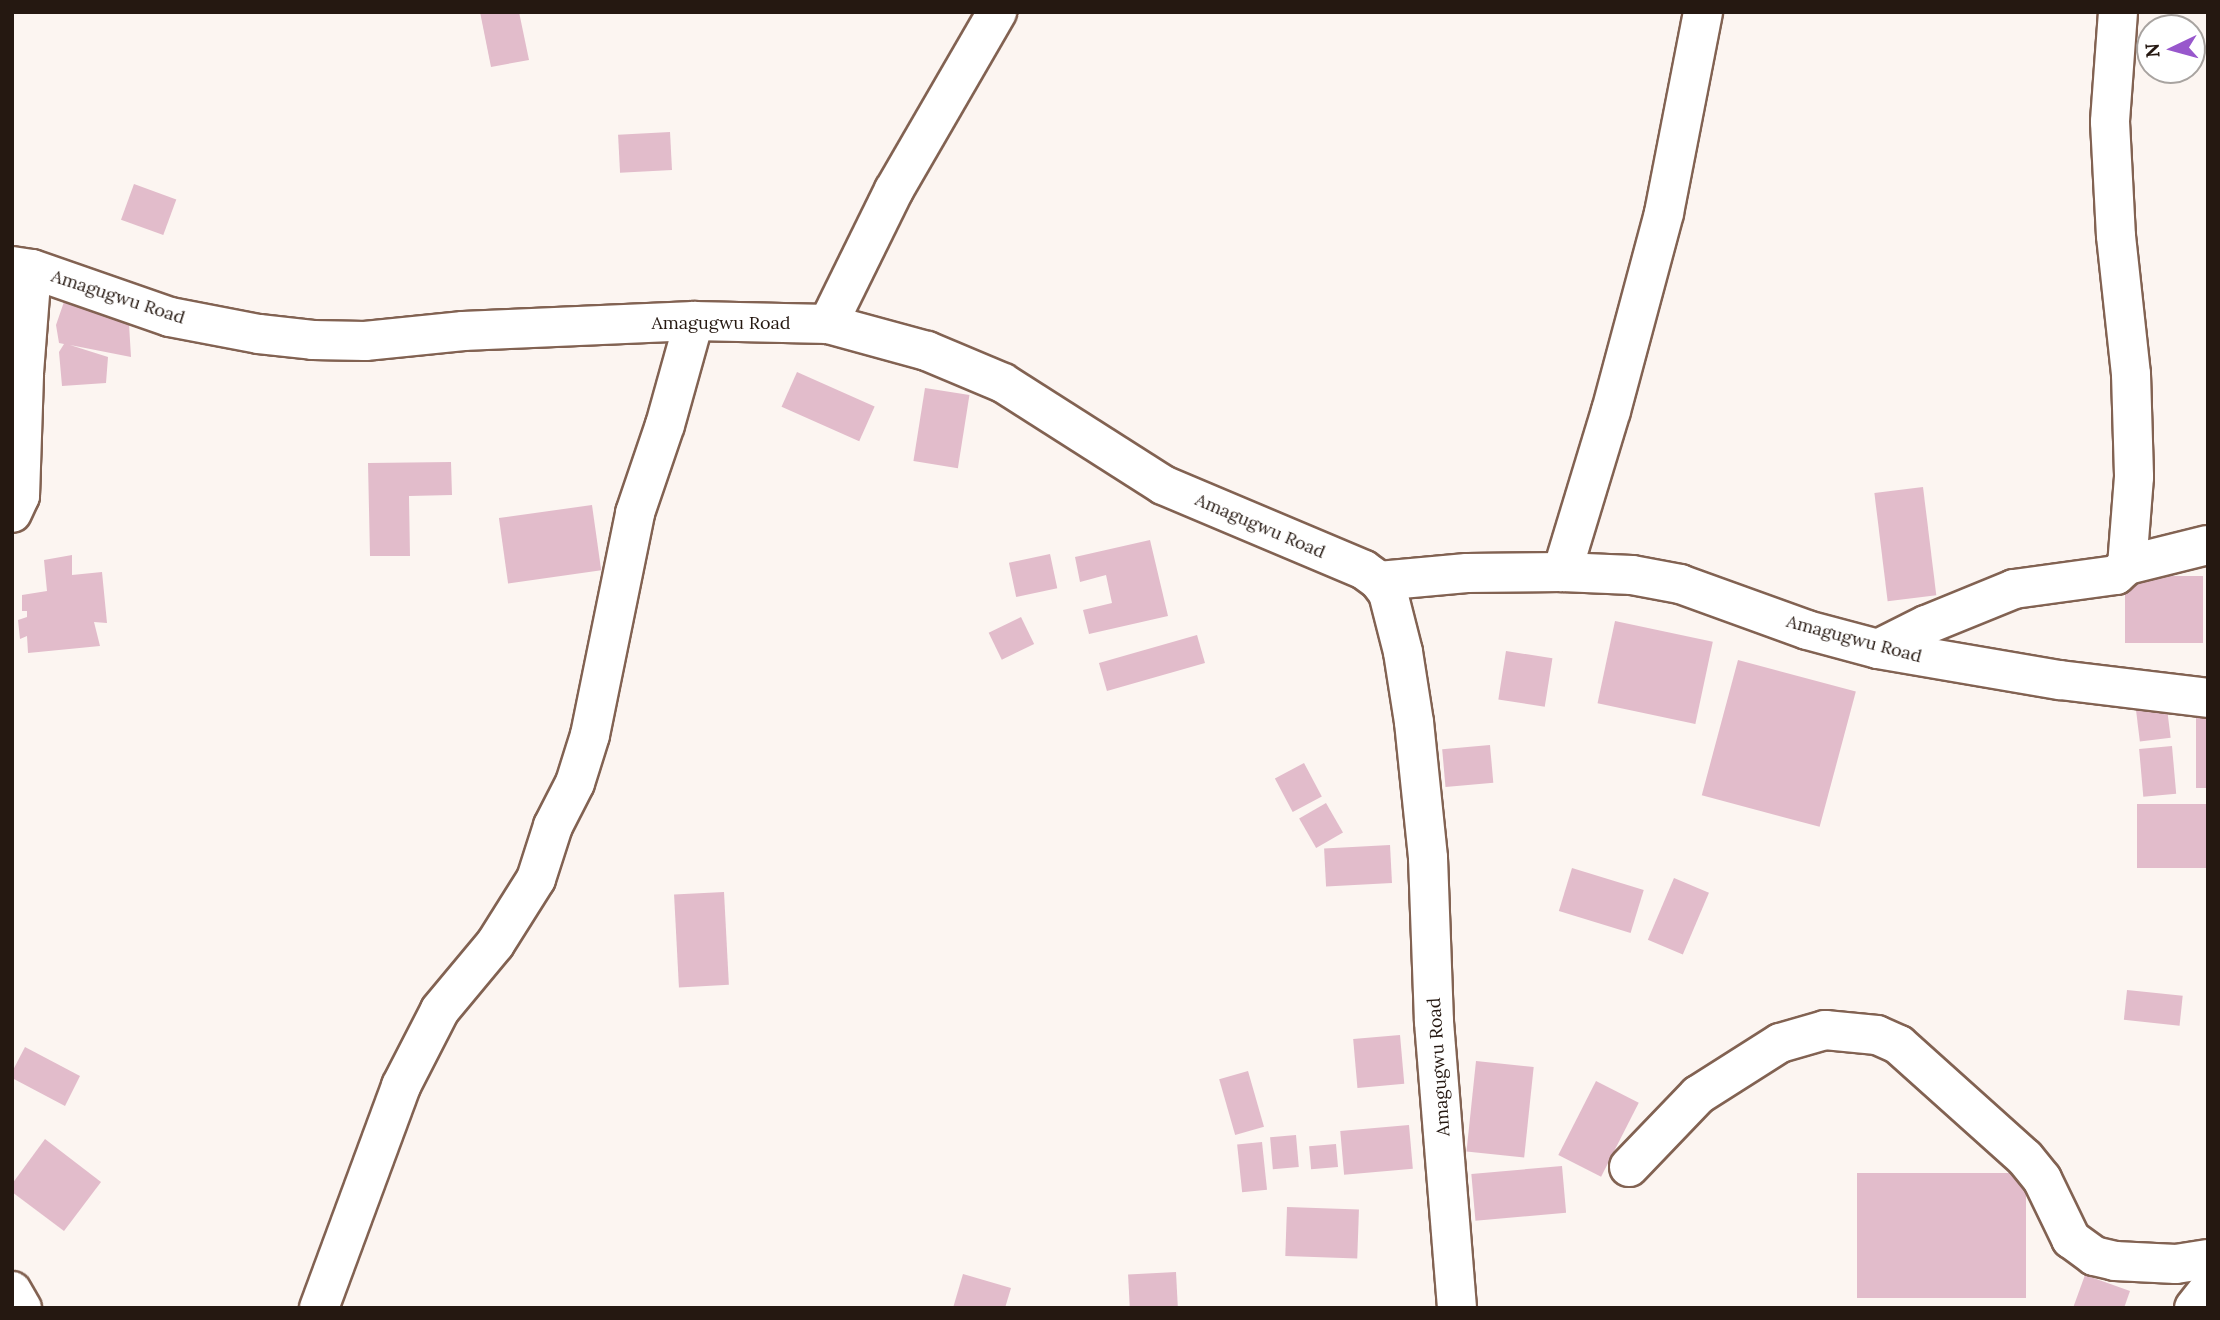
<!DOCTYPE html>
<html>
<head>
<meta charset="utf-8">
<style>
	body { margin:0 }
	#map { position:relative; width:2220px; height:1320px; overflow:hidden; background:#fcf5f1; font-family:Lora,serif }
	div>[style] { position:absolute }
	.building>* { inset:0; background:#e2bccb; transform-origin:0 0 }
	.roads { filter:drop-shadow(2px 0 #826252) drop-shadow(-2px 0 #826252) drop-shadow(0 2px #826252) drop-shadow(0 -2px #826252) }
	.minor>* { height:38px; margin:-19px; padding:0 19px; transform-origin:19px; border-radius:19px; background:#fff }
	span { translate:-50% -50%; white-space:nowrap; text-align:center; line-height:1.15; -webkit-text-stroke:7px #fff; paint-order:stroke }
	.street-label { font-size:18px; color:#251811 }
	.frame { position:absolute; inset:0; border:14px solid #251811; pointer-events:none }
	.north { position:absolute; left:2136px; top:14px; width:70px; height:70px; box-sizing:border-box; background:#fff; border:2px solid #a8a3a0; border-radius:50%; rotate:265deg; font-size:19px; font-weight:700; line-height:28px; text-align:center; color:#251811 }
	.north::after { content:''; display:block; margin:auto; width:24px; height:32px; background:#9857cc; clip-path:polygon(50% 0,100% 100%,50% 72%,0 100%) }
</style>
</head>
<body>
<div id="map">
	<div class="building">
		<div style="clip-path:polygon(480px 12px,519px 12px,529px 60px,491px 67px)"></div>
		<div style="left:670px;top:132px;width:38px;height:52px;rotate:87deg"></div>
		<div style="left:134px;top:184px;width:45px;height:38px;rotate:20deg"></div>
		<div style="clip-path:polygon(66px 296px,115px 310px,129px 324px,131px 357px,70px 345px,108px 357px,106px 383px,62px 386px,59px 352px,64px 344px,59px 343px,56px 325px)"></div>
		<div style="left:797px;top:372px;width:85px;height:38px;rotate:24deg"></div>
		<div style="left:925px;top:388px;width:45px;height:74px;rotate:9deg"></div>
		<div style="clip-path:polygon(451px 462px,452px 495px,409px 496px,410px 556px,370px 556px,368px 463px)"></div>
		<div style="left:1923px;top:487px;width:109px;height:49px;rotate:83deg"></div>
		<div style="left:592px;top:505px;width:66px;height:94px;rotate:82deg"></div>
		<div style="clip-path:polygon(1150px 540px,1168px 616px,1089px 634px,1083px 610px,1112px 603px,1106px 575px,1080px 582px,1075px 557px)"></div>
		<div style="left:1050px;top:554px;width:35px;height:42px;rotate:78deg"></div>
		<div style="clip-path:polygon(72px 555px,72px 575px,102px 572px,107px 623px,94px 622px,100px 646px,28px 653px,27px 636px,20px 639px,18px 620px,27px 617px,27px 611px,22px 611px,22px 595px,47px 591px,44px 560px)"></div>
		<div style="left:2125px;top:576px;width:78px;height:67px"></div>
		<div style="left:1021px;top:617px;width:30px;height:36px;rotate:64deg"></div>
		<div style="left:1615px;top:621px;width:100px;height:84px;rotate:12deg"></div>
		<div style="left:1197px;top:635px;width:29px;height:102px;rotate:74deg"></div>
		<div style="left:1506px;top:651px;width:47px;height:49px;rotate:9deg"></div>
		<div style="left:1738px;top:660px;width:122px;height:140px;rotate:15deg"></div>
		<div style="left:2166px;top:700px;width:38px;height:31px;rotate:83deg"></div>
		<div style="left:2196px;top:709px;width:12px;height:79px"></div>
		<div style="left:1490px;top:745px;width:38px;height:48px;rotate:85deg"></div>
		<div style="left:2172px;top:746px;width:48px;height:33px;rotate:85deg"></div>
		<div style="left:1304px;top:763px;width:38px;height:33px;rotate:62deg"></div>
		<div style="left:1326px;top:803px;width:34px;height:31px;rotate:60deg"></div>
		<div style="left:2208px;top:804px;width:64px;height:71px;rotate:90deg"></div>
		<div style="left:1390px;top:845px;width:38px;height:66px;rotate:87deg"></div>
		<div style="left:1572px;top:868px;width:75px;height:45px;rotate:17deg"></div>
		<div style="left:1674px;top:878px;width:38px;height:67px;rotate:23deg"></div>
		<div style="left:724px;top:892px;width:93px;height:50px;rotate:87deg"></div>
		<div style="left:2127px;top:990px;width:56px;height:30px;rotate:6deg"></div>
		<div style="left:1400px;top:1035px;width:49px;height:47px;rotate:85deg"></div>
		<div style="clip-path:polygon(25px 1047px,80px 1076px,65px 1106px,12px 1078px,12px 1072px)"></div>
		<div style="left:1476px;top:1061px;width:58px;height:91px;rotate:6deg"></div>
		<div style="left:1248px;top:1071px;width:58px;height:30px;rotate:74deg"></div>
		<div style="left:1596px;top:1081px;width:48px;height:83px;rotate:27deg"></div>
		<div style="left:1409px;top:1125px;width:44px;height:69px;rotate:85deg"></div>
		<div style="left:1296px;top:1135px;width:32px;height:26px;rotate:85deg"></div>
		<div style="clip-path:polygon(45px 1139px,101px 1182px,64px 1231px,12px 1192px,12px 1184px)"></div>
		<div style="left:1262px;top:1142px;width:48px;height:25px;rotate:84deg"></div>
		<div style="left:1336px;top:1144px;width:23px;height:27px;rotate:85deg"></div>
		<div style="left:1562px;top:1166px;width:47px;height:91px;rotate:85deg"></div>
		<div style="left:1857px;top:1173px;width:169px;height:125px"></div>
		<div style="left:1287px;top:1207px;width:72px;height:49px;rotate:2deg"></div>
		<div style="left:1176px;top:1272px;width:36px;height:48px;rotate:87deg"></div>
		<div style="clip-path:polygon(963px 1274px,1011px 1288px,1005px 1308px,953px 1308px)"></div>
		<div style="clip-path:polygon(2085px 1275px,2130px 1291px,2124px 1308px,2073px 1308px)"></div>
	</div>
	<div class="roads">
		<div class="minor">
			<div style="left:2118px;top:12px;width:110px;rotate:94.2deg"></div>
			<div style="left:2110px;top:122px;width:114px;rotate:87deg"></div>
			<div style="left:2116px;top:236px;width:139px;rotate:83.8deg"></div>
			<div style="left:2131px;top:374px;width:103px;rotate:88.3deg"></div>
			<div style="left:2134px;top:477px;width:88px;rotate:94.5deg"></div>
			<div style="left:12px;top:266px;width:20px;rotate:9deg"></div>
			<div style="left:32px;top:269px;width:146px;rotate:19.2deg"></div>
			<div style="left:170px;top:317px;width:91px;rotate:10.8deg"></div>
			<div style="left:259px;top:334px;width:54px;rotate:6.3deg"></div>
			<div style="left:313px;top:340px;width:52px;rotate:1.1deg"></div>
			<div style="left:365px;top:341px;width:99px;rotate:-5.8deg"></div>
			<div style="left:463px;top:331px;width:231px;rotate:-2.5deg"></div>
			<div style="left:694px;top:321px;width:134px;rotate:1.3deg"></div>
			<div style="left:828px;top:324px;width:103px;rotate:15.3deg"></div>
			<div style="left:927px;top:351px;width:82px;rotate:22.8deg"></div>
			<div style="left:1003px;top:383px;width:190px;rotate:32.5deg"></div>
			<div style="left:1163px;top:485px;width:218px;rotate:22.9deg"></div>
			<div style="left:1364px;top:570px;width:19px;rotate:36deg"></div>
			<div style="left:1379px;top:581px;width:15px;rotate:53deg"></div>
			<div style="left:1388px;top:593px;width:61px;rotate:75.7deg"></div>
			<div style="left:1403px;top:652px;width:71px;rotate:81.1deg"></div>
			<div style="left:1414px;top:722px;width:137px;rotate:84.1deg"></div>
			<div style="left:1428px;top:858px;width:164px;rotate:87.9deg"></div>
			<div style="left:1434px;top:1022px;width:287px;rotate:85.4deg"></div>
			<div style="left:828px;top:324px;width:149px;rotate:-63.8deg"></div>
			<div style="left:894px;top:190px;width:206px;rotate:-59.9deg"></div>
			<div style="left:12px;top:513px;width:19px;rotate:-65deg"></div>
			<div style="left:20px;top:496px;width:123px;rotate:-88.1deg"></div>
			<div style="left:24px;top:373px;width:104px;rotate:-85.6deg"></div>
			<div style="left:1562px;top:572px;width:168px;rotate:-73.1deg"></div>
			<div style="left:1611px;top:411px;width:205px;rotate:-75deg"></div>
			<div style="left:1664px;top:213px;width:205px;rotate:-79deg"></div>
			<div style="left:1379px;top:581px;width:88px;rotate:-5.2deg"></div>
			<div style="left:1467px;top:573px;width:95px;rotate:-0.6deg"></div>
			<div style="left:1562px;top:572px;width:70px;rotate:2.5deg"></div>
			<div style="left:1632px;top:575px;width:49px;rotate:10.6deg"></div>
			<div style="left:1680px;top:584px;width:135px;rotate:19.9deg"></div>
			<div style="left:1807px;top:630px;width:73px;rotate:15deg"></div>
			<div style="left:1878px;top:649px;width:185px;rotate:9.7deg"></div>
			<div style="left:2060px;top:680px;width:149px;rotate:6.9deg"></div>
			<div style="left:1878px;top:649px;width:54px;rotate:-26.6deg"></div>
			<div style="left:1926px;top:625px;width:95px;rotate:-22.2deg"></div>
			<div style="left:2014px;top:589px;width:103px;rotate:-7.8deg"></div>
			<div style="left:2116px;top:575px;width:15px;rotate:-42deg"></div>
			<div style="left:2127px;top:565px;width:83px;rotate:-13.9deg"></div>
			<div style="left:1629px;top:1167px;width:100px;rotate:-46.2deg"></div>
			<div style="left:1698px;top:1095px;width:97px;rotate:-32.4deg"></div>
			<div style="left:1780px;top:1043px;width:47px;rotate:-16.1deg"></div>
			<div style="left:1825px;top:1030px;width:52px;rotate:5.5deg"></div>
			<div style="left:1877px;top:1035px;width:24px;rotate:24deg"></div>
			<div style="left:1899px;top:1045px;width:169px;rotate:41.9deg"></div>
			<div style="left:2025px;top:1158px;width:27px;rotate:51deg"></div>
			<div style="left:2042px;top:1179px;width:67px;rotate:64.2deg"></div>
			<div style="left:2071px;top:1239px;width:29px;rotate:36deg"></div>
			<div style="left:2094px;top:1256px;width:22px;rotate:13deg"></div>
			<div style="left:2115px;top:1261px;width:61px;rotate:2.8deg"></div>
			<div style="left:2176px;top:1264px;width:32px;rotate:-9deg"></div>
			<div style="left:12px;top:1291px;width:20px;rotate:60deg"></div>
			<div style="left:319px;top:1308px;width:237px;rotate:-69.7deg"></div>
			<div style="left:401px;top:1086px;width:85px;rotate:-62.8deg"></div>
			<div style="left:440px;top:1010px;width:86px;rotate:-50.2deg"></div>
			<div style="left:495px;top:944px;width:77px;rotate:-57.8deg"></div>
			<div style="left:536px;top:879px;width:56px;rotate:-72.2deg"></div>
			<div style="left:553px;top:826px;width:48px;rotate:-62.9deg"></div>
			<div style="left:575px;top:783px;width:50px;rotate:-72.6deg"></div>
			<div style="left:590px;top:735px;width:227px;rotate:-78.5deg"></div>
			<div style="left:635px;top:513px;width:93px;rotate:-71.2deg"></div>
			<div style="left:665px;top:425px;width:108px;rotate:-74.4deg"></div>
			<div style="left:2194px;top:1308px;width:23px;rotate:-52deg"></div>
		</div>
	</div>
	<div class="street-label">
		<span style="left:118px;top:297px;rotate:18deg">Amagugwu Road</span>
		<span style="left:721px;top:323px">Amagugwu Road</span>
		<span style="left:1260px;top:526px;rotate:23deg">Amagugwu Road</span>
		<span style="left:1854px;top:639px;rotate:15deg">Amagugwu Road</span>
		<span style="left:1439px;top:1067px;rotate:-94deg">Amagugwu Road</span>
	</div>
	<div class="frame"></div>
	<div class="north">N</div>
</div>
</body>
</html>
